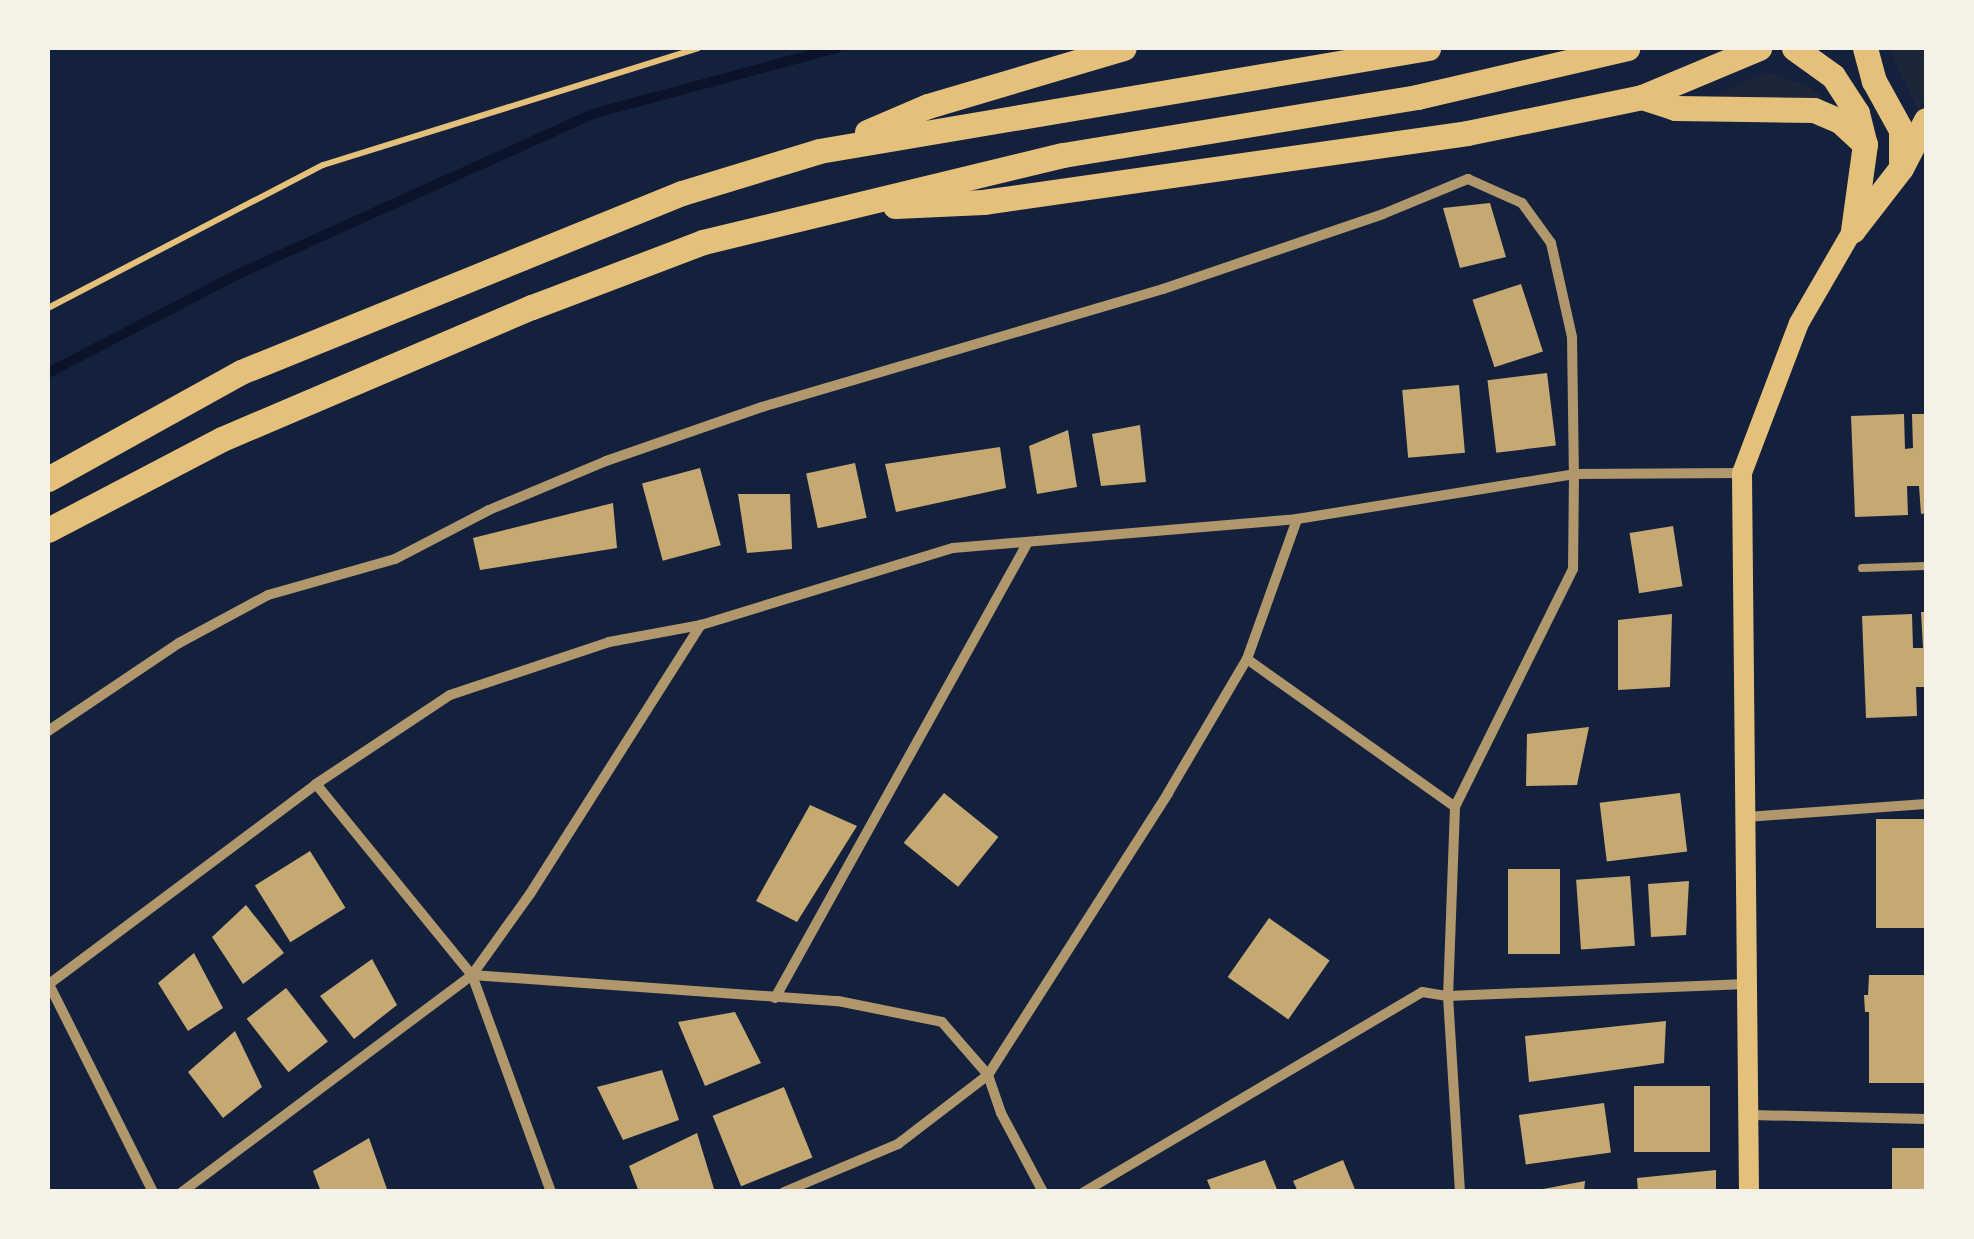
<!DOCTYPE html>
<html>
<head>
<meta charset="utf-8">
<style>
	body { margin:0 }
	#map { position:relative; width:1974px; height:1239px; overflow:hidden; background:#14213d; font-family:Karla,sans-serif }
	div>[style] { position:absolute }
	.green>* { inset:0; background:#1d2539 }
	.stream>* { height:10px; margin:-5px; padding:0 5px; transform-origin:5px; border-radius:5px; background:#0b132b }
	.building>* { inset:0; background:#c6a872; transform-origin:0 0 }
	.path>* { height:6px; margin:-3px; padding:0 3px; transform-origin:3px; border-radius:3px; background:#e5c07b }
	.service>* { height:8px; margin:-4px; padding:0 4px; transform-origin:4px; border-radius:4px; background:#b1986c }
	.minor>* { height:10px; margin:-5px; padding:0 5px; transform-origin:5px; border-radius:5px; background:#b1986c }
	.secondary>* { height:20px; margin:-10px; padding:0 10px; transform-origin:10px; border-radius:10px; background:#e5c07b }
	.primary>* { height:25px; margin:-12.5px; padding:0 12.5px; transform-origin:12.5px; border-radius:12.5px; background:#e5c07b }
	span { translate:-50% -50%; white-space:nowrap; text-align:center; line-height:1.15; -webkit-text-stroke:9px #f6f1e7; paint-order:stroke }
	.frame { position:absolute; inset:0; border:50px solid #f6f1e7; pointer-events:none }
</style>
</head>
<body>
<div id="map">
	<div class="green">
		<div style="clip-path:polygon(1889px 48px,1926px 48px,1926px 97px,1918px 111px)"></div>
		<div style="clip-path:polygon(1767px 72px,1809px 86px,1824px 98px,1704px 100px)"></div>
	</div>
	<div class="stream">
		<div style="left:48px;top:373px;width:212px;rotate:-27.5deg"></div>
		<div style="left:236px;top:275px;width:391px;rotate:-24.3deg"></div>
		<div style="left:592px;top:114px;width:254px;rotate:-15.1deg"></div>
	</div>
	<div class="building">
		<div style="clip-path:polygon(1490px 203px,1506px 257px,1460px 268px,1443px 208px)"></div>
		<div style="left:1521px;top:284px;width:71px;height:51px;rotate:72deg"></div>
		<div style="left:1547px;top:373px;width:73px;height:60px;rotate:83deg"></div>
		<div style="left:1459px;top:385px;width:68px;height:57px;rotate:85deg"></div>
		<div style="clip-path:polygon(1904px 414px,1905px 449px,1913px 448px,1912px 414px,1926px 414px,1926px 513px,1921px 514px,1919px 486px,1907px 486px,1908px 515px,1855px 517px,1851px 416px)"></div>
		<div style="clip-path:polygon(1140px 425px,1146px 482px,1101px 486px,1092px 434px)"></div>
		<div style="clip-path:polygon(1068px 430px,1077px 487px,1037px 494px,1029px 446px)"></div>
		<div style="clip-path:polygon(1000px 447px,1006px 488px,896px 512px,885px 464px)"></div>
		<div style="left:855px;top:463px;width:56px;height:50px;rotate:78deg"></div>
		<div style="left:700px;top:468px;width:80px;height:60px;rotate:75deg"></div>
		<div style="clip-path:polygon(738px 494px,790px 494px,792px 549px,747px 553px)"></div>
		<div style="clip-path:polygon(613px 503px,617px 548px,480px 570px,473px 538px)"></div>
		<div style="left:1673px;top:526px;width:61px;height:44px;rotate:81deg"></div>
		<div style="clip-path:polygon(1921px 612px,1926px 612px,1926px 687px,1916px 687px,1917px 716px,1866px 718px,1862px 616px,1912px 614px,1913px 648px,1923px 648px)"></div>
		<div style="clip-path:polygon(1672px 614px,1670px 687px,1618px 690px,1618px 620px)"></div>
		<div style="clip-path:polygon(1589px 727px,1577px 785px,1526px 786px,1527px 734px)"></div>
		<div style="left:944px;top:793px;width:70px;height:64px;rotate:39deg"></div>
		<div style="left:1680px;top:793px;width:59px;height:81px;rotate:83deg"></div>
		<div style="clip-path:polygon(810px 805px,857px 826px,797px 922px,756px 901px)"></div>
		<div style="left:1926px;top:819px;width:109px;height:50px;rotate:90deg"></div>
		<div style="left:310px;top:851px;width:67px;height:65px;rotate:58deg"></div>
		<div style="left:1560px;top:869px;width:85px;height:52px;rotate:90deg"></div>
		<div style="left:1630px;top:876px;width:70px;height:54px;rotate:86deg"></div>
		<div style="clip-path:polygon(1689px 881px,1686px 935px,1651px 937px,1648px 884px)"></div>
		<div style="clip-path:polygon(246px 905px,284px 953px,243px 984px,212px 937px)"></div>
		<div style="left:1269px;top:918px;width:74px;height:72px;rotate:35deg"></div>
		<div style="clip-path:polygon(194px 953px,223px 1008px,188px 1031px,158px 983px)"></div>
		<div style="clip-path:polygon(372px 959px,397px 1005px,354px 1039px,320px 996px)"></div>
		<div style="clip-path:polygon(1869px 975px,1926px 975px,1926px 1083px,1869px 1083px,1869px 1012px,1865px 1012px,1864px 995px,1868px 995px)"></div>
		<div style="left:286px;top:988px;width:68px;height:50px;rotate:52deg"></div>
		<div style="clip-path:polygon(735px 1012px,761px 1063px,705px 1086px,678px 1022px)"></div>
		<div style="clip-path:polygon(1666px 1021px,1664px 1063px,1529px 1082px,1525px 1036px)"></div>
		<div style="clip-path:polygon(235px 1031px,262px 1087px,223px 1118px,188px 1072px)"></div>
		<div style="clip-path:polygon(662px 1070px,679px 1120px,623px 1140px,597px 1087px)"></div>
		<div style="left:1710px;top:1086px;width:66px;height:76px;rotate:90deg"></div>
		<div style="left:784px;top:1087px;width:76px;height:77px;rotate:68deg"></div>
		<div style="left:1604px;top:1103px;width:50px;height:86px;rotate:82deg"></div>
		<div style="clip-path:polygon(697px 1133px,715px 1192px,639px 1192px,629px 1166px)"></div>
		<div style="clip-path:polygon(369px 1138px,388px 1192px,321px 1192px,313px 1171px)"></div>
		<div style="left:1892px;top:1148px;width:34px;height:44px"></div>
		<div style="clip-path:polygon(1265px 1160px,1278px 1192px,1212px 1192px,1207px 1180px)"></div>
		<div style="clip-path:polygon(1343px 1160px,1356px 1192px,1298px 1192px,1293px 1181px)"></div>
		<div style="clip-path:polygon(1716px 1170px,1716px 1192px,1638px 1192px,1637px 1178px)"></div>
		<div style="clip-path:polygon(1585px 1181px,1584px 1192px,1538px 1192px,1538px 1190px)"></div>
	</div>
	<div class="path">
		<div style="left:48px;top:308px;width:310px;rotate:-27.5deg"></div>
		<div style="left:323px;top:165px;width:393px;rotate:-17.3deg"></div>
	</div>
	<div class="service">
		<div style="left:1862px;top:568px;width:64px;rotate:-1.8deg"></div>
	</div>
	<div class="minor">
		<div style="left:1247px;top:659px;width:255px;rotate:35.4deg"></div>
		<div style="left:48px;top:731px;width:158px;rotate:-33.9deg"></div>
		<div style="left:179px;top:643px;width:101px;rotate:-28.3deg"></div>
		<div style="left:268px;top:595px;width:132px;rotate:-15.8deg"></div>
		<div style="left:395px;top:559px;width:106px;rotate:-27.5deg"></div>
		<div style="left:489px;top:510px;width:127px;rotate:-22.7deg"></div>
		<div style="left:606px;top:461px;width:165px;rotate:-19.1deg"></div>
		<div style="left:762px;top:407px;width:418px;rotate:-16.4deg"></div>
		<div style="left:1163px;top:289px;width:232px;rotate:-18.8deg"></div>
		<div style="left:1383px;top:214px;width:92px;rotate:-22.4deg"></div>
		<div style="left:1468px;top:179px;width:59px;rotate:24deg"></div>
		<div style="left:1522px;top:203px;width:49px;rotate:54.1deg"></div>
		<div style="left:1551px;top:243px;width:96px;rotate:77.4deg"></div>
		<div style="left:1572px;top:337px;width:137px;rotate:89.2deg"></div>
		<div style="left:1574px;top:474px;width:95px;rotate:90.6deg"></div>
		<div style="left:1573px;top:569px;width:266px;rotate:116.4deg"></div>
		<div style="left:1455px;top:807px;width:189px;rotate:92.1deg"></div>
		<div style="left:1448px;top:996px;width:196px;rotate:86.5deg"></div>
		<div style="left:316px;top:784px;width:247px;rotate:50.8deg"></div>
		<div style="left:472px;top:975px;width:231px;rotate:70deg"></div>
		<div style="left:1747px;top:817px;width:179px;rotate:-4.2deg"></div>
		<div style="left:472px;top:975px;width:100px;rotate:-54.4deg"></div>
		<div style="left:530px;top:894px;width:319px;rotate:-57.6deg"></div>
		<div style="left:701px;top:625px;width:264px;rotate:-17deg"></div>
		<div style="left:953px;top:548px;width:345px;rotate:-4.8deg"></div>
		<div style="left:1297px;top:519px;width:281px;rotate:-9.2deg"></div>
		<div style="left:1574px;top:474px;width:168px;rotate:-0.3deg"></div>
		<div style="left:775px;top:998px;width:521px;rotate:-60.98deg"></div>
		<div style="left:1751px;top:1115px;width:175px;rotate:1.3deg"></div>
		<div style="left:153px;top:1192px;width:233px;rotate:-116.6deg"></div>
		<div style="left:49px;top:984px;width:334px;rotate:-36.8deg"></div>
		<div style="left:316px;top:784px;width:161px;rotate:-33.6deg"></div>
		<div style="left:450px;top:695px;width:168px;rotate:-18.4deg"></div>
		<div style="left:609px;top:642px;width:94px;rotate:-10.5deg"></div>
		<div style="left:182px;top:1192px;width:362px;rotate:-36.8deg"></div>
		<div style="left:472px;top:975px;width:367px;rotate:4.1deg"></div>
		<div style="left:838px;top:1001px;width:106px;rotate:11.4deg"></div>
		<div style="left:942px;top:1022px;width:70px;rotate:49deg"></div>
		<div style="left:988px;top:1075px;width:40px;rotate:71.1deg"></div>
		<div style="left:1001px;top:1113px;width:89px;rotate:62deg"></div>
		<div style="left:784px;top:1192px;width:124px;rotate:-22.8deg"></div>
		<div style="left:898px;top:1144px;width:113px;rotate:-37.5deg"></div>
		<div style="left:988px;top:1075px;width:335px;rotate:-57.4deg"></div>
		<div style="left:1168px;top:793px;width:156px;rotate:-59.5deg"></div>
		<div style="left:1247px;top:659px;width:149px;rotate:-70.3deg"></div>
		<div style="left:1084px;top:1192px;width:393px;rotate:-30.6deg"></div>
		<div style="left:1422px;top:992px;width:26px;rotate:9deg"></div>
		<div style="left:1448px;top:996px;width:299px;rotate:-2.3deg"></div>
	</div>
	<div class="secondary">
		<div style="left:1749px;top:1192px;width:719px;rotate:-90.56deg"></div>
		<div style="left:1742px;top:473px;width:160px;rotate:-69.2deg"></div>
		<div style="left:1799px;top:323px;width:108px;rotate:-59.9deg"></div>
	</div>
	<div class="primary">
		<div style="left:1794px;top:48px;width:48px;rotate:35.7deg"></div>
		<div style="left:1833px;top:76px;width:44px;rotate:57deg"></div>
		<div style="left:1857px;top:113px;width:32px;rotate:76deg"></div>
		<div style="left:1865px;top:144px;width:87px;rotate:97.9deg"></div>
		<div style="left:1865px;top:48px;width:34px;rotate:75deg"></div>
		<div style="left:1874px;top:81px;width:56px;rotate:61.1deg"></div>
		<div style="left:1901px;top:130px;width:33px;rotate:90deg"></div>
		<div style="left:1642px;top:97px;width:35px;rotate:18deg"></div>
		<div style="left:1675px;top:108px;width:139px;rotate:0.8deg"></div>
		<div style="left:1814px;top:110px;width:28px;rotate:23deg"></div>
		<div style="left:1840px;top:121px;width:34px;rotate:43deg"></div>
		<div style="left:867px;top:132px;width:66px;rotate:-23.1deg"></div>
		<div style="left:928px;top:106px;width:204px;rotate:-16.5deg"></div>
		<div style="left:895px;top:206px;width:88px;rotate:-2.6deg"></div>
		<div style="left:983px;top:202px;width:489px;rotate:-8.1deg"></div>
		<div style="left:1467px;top:133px;width:179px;rotate:-11.6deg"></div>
		<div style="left:1642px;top:97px;width:127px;rotate:-22.7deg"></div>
		<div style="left:1856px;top:226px;width:73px;rotate:-52.2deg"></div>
		<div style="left:1901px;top:168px;width:54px;rotate:-62.5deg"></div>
		<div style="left:48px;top:479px;width:221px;rotate:-29deg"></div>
		<div style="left:241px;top:372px;width:476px;rotate:-22.1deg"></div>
		<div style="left:682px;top:193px;width:143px;rotate:-17deg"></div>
		<div style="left:819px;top:151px;width:618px;rotate:-9.6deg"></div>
		<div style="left:48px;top:530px;width:196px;rotate:-27.6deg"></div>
		<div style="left:222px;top:439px;width:337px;rotate:-23.1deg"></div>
		<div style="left:532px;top:307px;width:183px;rotate:-20.8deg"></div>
		<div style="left:703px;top:242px;width:370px;rotate:-13.6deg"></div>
		<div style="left:1063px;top:155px;width:359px;rotate:-9.3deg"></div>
		<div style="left:1417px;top:97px;width:216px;rotate:-13.1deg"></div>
	</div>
	<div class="frame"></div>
</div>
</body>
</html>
